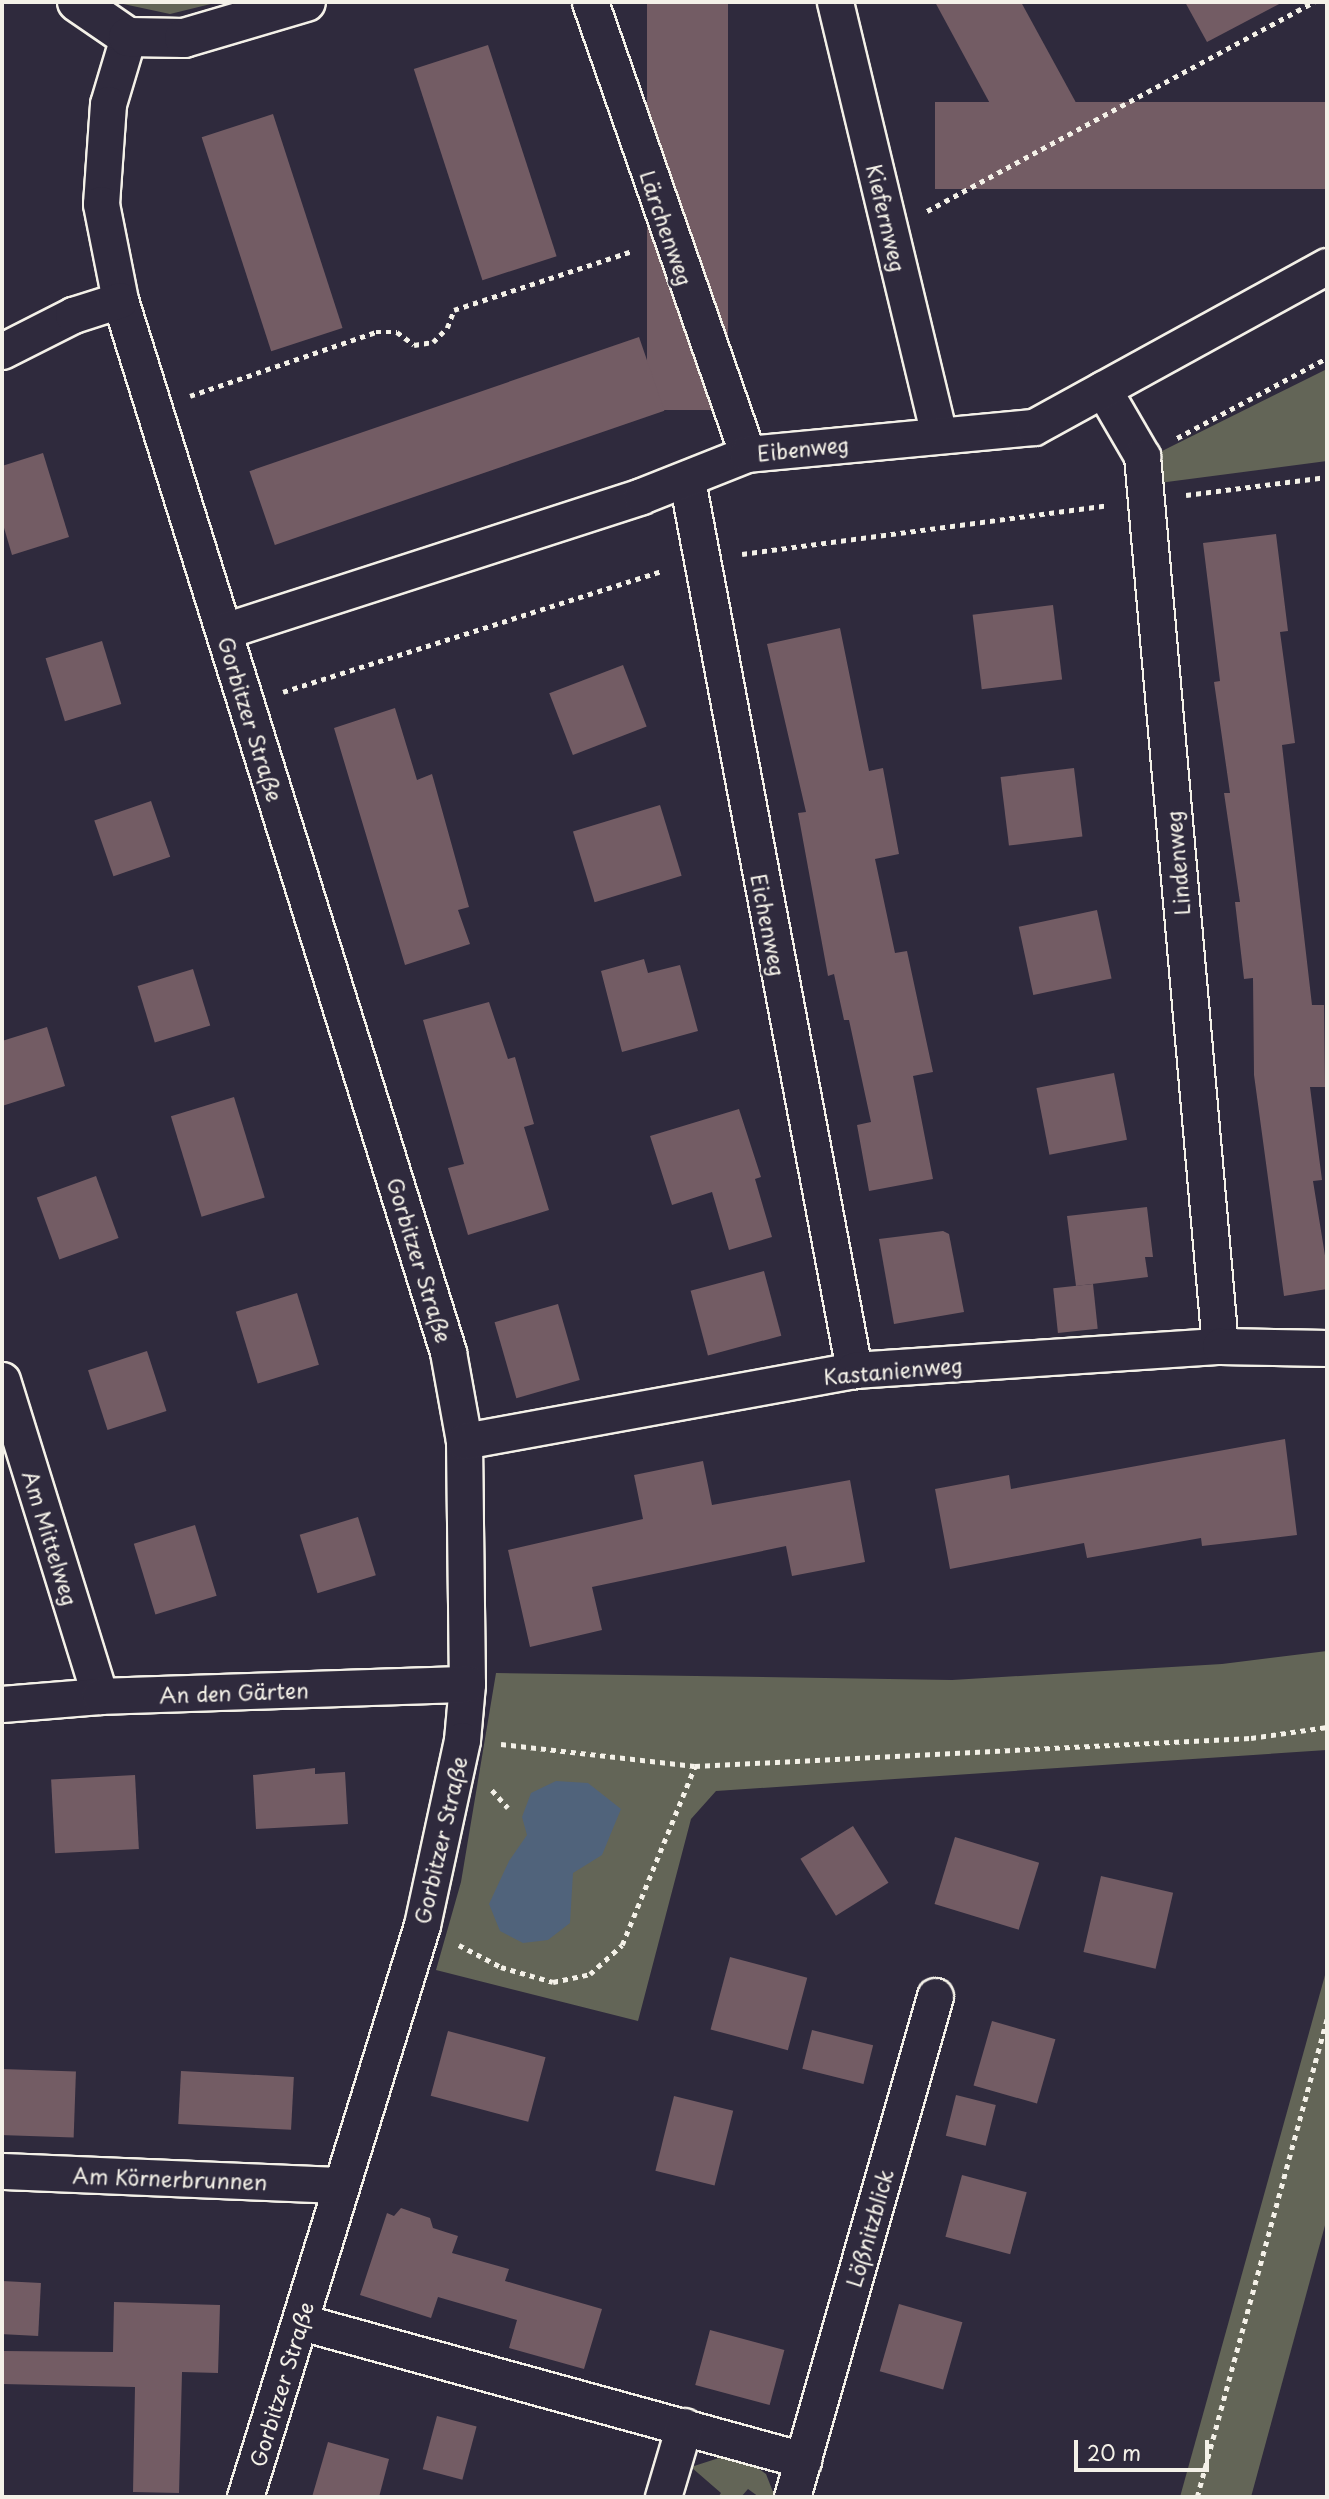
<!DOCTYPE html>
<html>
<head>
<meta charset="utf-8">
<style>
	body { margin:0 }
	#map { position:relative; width:1329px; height:2499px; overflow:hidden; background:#2f2a3d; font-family:"Playpen Sans",sans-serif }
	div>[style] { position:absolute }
	.green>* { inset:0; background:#636557 }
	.water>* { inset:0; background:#50637b }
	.building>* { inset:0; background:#735c64; transform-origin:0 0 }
	.path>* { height:4.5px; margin-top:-2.25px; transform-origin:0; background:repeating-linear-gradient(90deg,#f4f1e8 0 5px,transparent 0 10px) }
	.roads { filter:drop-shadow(2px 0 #f4f1e8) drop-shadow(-2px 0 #f4f1e8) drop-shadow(0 2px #f4f1e8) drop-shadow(0 -2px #f4f1e8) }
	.street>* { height:35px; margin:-17.5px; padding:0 17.5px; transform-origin:17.5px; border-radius:17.5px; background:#2f2a3d }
	.secondary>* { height:38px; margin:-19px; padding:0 19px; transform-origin:19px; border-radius:19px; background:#2f2a3d }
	span { translate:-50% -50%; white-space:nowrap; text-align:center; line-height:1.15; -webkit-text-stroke:6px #2f2a3d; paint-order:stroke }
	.street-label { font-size:21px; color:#f4f1e8 }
	.frame { position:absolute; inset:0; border:4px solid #f4f1e8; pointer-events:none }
	.scale { position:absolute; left:1074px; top:2440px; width:135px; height:32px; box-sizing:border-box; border:4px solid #f4f1e8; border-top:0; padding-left:9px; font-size:21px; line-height:24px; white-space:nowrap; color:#f4f1e8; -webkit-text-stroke:5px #2f2a3d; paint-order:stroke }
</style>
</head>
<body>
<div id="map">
	<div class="green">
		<div style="clip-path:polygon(114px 2px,219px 2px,170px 14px)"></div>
		<div style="clip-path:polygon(1327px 369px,1327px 461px,1159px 483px,1156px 454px)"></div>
		<div style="clip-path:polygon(1327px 1651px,1327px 1750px,716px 1791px,691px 1819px,638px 2021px,436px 1970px,461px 1882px,496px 1673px,952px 1680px,1222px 1664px)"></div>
		<div style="clip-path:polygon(1327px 1968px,1327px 2218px,1251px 2497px,1180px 2497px)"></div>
		<div style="clip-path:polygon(722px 2457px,756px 2467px,766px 2474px,775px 2497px,759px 2497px,748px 2489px,741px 2497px,718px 2497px,721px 2493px,691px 2467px)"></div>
	</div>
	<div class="water">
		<div style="clip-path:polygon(556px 1781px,588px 1783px,621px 1809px,602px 1855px,573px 1873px,570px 1923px,548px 1940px,523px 1943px,500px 1931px,489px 1904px,509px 1861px,527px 1835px,522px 1817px,531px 1793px)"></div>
	</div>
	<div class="building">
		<div style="left:647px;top:2px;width:81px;height:408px"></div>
		<div style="clip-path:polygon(935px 2px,1021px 2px,1080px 110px,1013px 146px)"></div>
		<div style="clip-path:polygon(1185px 2px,1283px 2px,1207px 42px)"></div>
		<div style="left:488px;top:45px;width:222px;height:78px;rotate:72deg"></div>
		<div style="left:1327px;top:102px;width:87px;height:392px;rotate:90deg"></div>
		<div style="left:273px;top:114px;width:225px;height:75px;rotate:72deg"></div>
		<div style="left:639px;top:337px;width:78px;height:412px;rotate:71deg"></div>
		<div style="clip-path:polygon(43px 453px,69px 537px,12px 555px,2px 521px,2px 466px)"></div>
		<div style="clip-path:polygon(1276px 534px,1288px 631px,1280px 632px,1295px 743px,1282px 745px,1312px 1005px,1324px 1005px,1325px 1087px,1310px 1087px,1322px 1180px,1313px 1181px,1327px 1268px,1327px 1289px,1284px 1296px,1254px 1075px,1253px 978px,1244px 979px,1235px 902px,1240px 902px,1224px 793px,1230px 793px,1214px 682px,1220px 681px,1203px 543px)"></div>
		<div style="left:1053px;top:605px;width:75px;height:81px;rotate:83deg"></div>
		<div style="clip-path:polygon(840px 628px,869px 771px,883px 768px,899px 854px,875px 859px,895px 953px,907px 951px,933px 1072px,913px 1076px,933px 1179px,869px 1191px,857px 1125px,871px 1122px,849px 1020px,844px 1020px,834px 974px,828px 976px,798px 813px,806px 812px,767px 644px)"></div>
		<div style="left:102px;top:641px;width:66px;height:59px;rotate:73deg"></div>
		<div style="left:623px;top:665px;width:66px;height:79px;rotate:69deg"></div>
		<div style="clip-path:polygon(395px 708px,417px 780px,432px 774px,469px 907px,458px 910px,470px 944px,405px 965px,334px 728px)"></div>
		<div style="left:1074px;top:768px;width:69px;height:74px;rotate:83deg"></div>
		<div style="left:151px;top:801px;width:59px;height:60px;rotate:71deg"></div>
		<div style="left:660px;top:805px;width:74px;height:91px;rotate:73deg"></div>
		<div style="left:1097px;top:910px;width:70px;height:80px;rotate:78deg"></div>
		<div style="clip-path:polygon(644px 959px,648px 973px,680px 965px,698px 1031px,622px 1052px,601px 971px)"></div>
		<div style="left:193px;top:969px;width:59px;height:58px;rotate:73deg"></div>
		<div style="clip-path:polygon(489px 1002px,508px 1059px,515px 1057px,534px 1124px,524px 1127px,549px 1210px,468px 1235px,448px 1168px,464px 1164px,423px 1020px)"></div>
		<div style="clip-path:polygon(47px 1027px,65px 1086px,2px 1106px,2px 1041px)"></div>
		<div style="left:1114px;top:1073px;width:68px;height:79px;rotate:79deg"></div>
		<div style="left:234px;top:1097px;width:105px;height:66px;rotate:73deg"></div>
		<div style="clip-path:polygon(739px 1109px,761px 1177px,755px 1179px,772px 1237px,729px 1250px,712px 1192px,672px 1205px,650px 1136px)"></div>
		<div style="left:96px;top:1176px;width:66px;height:63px;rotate:70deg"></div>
		<div style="clip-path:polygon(1147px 1207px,1153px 1257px,1145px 1257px,1148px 1277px,1076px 1286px,1067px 1216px)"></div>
		<div style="clip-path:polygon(943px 1231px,949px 1234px,964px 1312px,894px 1324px,879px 1239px)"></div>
		<div style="left:764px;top:1271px;width:67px;height:76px;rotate:75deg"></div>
		<div style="left:1093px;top:1284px;width:45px;height:40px;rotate:84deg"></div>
		<div style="left:297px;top:1293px;width:75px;height:64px;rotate:73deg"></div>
		<div style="left:558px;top:1304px;width:79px;height:66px;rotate:74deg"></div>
		<div style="left:147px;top:1351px;width:63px;height:62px;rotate:72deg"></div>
		<div style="clip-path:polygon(1285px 1439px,1297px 1535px,1202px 1546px,1201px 1538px,1087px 1558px,1084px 1543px,950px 1569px,935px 1489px,1009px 1475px,1011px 1489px)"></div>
		<div style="clip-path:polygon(703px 1461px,712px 1505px,850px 1480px,865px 1562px,792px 1576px,786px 1546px,592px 1587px,602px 1630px,530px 1647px,508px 1550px,643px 1519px,634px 1475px)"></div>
		<div style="left:358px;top:1517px;width:61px;height:61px;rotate:73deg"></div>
		<div style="left:195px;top:1525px;width:74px;height:64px;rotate:73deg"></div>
		<div style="clip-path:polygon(315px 1768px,315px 1774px,345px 1772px,348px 1824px,256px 1829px,253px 1775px)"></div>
		<div style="left:135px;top:1775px;width:74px;height:84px;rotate:87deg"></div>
		<div style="left:853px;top:1826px;width:67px;height:62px;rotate:58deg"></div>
		<div style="left:955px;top:1837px;width:88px;height:70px;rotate:17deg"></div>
		<div style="left:1101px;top:1876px;width:74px;height:78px;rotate:13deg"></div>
		<div style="left:730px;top:1957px;width:80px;height:75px;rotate:15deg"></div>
		<div style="left:992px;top:2021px;width:66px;height:67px;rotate:16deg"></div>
		<div style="left:812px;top:2030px;width:63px;height:40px;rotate:14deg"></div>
		<div style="left:448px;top:2031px;width:101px;height:67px;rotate:15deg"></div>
		<div style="left:2px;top:2069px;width:74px;height:66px;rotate:2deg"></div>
		<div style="left:181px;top:2071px;width:113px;height:53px;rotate:3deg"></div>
		<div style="left:956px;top:2095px;width:41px;height:42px;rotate:14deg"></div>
		<div style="left:674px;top:2096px;width:61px;height:77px;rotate:14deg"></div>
		<div style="left:962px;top:2175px;width:67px;height:64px;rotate:15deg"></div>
		<div style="clip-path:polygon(401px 2208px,430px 2218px,433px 2228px,458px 2236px,452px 2253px,509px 2269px,505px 2281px,602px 2309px,584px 2369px,509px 2348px,517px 2320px,438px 2297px,431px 2318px,360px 2295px,387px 2213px,394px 2216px)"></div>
		<div style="left:2px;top:2281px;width:39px;height:53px;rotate:3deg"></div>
		<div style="clip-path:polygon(114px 2302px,220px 2305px,218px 2373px,182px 2372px,179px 2493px,133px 2492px,135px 2387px,2px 2384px,2px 2351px,113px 2352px)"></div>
		<div style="left:899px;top:2304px;width:66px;height:70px;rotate:16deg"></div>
		<div style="left:710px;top:2330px;width:77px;height:57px;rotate:15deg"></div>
		<div style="left:437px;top:2416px;width:41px;height:55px;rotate:15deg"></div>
		<div style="clip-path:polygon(328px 2442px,389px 2459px,379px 2497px,312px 2497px)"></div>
	</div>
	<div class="path">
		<div style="left:927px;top:211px;width:440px;rotate:-28.4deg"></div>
		<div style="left:190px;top:396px;width:197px;rotate:-19deg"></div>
		<div style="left:376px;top:332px;width:21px"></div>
		<div style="left:397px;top:332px;width:21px;rotate:37deg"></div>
		<div style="left:414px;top:345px;width:19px;rotate:-9deg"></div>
		<div style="left:433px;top:342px;width:20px;rotate:-45deg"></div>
		<div style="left:447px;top:328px;width:19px;rotate:-69deg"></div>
		<div style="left:454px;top:310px;width:188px;rotate:-18.3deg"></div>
		<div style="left:1177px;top:438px;width:170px;rotate:-28.1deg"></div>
		<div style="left:1186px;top:495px;width:142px;rotate:-7.3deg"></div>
		<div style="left:742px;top:554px;width:369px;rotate:-7.6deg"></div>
		<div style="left:283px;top:692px;width:398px;rotate:-17.7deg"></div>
		<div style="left:501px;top:1744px;width:195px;rotate:6.5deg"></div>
		<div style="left:695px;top:1766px;width:557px;rotate:-2.88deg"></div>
		<div style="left:1251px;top:1738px;width:77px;rotate:-8.2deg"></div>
		<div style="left:492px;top:1790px;width:24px;rotate:48deg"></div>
		<div style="left:459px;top:1945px;width:47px;rotate:27.6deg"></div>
		<div style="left:501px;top:1967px;width:54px;rotate:16.1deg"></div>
		<div style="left:553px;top:1982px;width:38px;rotate:-12deg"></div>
		<div style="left:590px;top:1974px;width:43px;rotate:-42.2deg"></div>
		<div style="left:622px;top:1945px;width:193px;rotate:-67.8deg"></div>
		<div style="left:1197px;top:2497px;width:496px;rotate:-74.8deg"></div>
	</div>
	<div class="roads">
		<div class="street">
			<div style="left:590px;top:2px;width:478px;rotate:70.8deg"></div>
			<div style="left:835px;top:2px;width:444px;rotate:76.5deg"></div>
			<div style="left:128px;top:37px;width:70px;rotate:106.6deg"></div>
			<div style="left:108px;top:104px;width:100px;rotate:94deg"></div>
			<div style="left:101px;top:204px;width:98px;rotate:78.8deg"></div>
			<div style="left:120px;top:300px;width:1102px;rotate:72.68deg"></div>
			<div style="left:448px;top:1352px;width:90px;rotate:79.8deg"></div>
			<div style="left:464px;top:1441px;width:243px;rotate:89.3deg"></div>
			<div style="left:467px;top:1684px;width:56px;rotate:95.1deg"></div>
			<div style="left:462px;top:1740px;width:189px;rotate:102.2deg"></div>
			<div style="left:422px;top:1925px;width:599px;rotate:107.19deg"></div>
			<div style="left:2px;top:351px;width:80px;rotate:-26.9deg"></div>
			<div style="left:73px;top:315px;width:49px;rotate:-17.7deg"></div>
			<div style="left:1103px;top:389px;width:78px;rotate:59.8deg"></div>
			<div style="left:1142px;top:456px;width:893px;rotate:84.99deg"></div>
			<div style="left:687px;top:480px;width:906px;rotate:79.37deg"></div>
			<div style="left:224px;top:631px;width:438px;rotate:-17.9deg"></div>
			<div style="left:641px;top:496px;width:114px;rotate:-21.6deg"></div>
			<div style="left:747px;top:454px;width:288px;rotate:-5.4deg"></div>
			<div style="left:1034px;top:427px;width:334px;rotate:-28.8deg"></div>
			<div style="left:2px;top:1380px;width:331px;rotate:72.8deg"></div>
			<div style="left:464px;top:1441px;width:396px;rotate:-10.3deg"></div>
			<div style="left:854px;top:1370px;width:367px;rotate:-3.8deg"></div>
			<div style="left:1220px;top:1346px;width:107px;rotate:1.1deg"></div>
			<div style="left:2px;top:1704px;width:98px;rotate:-4.7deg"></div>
			<div style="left:100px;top:1696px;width:367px;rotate:-1.9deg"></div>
			<div style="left:2px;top:2171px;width:337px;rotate:2.4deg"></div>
			<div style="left:301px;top:2322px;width:521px;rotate:15.37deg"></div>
			<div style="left:663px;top:2497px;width:74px;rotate:-73.5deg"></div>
			<div style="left:792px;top:2497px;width:521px;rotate:-74.07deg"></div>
		</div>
		<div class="secondary">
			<div style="left:77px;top:2px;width:62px;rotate:34.5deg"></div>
			<div style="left:128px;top:37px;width:56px;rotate:1deg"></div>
			<div style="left:184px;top:38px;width:127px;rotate:-16.4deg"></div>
		</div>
	</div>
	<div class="street-label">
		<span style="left:887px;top:218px;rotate:77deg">Kiefernweg</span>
		<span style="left:667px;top:228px;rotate:71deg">Lärchenweg</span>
		<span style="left:803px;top:448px;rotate:-6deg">Eibenweg</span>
		<span style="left:251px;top:719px;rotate:73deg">Gorbitzer Straße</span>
		<span style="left:1177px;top:863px;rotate:-95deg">Lindenweg</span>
		<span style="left:769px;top:925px;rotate:79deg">Eichenweg</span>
		<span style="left:420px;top:1260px;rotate:73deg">Gorbitzer Straße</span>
		<span style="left:893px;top:1370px;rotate:-5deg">Kastanienweg</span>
		<span style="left:51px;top:1538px;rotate:73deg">Am Mittelweg</span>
		<span style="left:234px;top:1692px;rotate:-2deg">An den Gärten</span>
		<span style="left:440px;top:1840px;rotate:-77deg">Gorbitzer Straße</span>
		<span style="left:170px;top:2178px;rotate:2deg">Am Körnerbrunnen</span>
		<span style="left:869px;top:2228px;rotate:-74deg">Lößnitzblick</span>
		<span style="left:281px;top:2384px;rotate:-73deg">Gorbitzer Straße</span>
	</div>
	<div class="frame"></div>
	<div class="scale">20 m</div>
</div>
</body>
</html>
